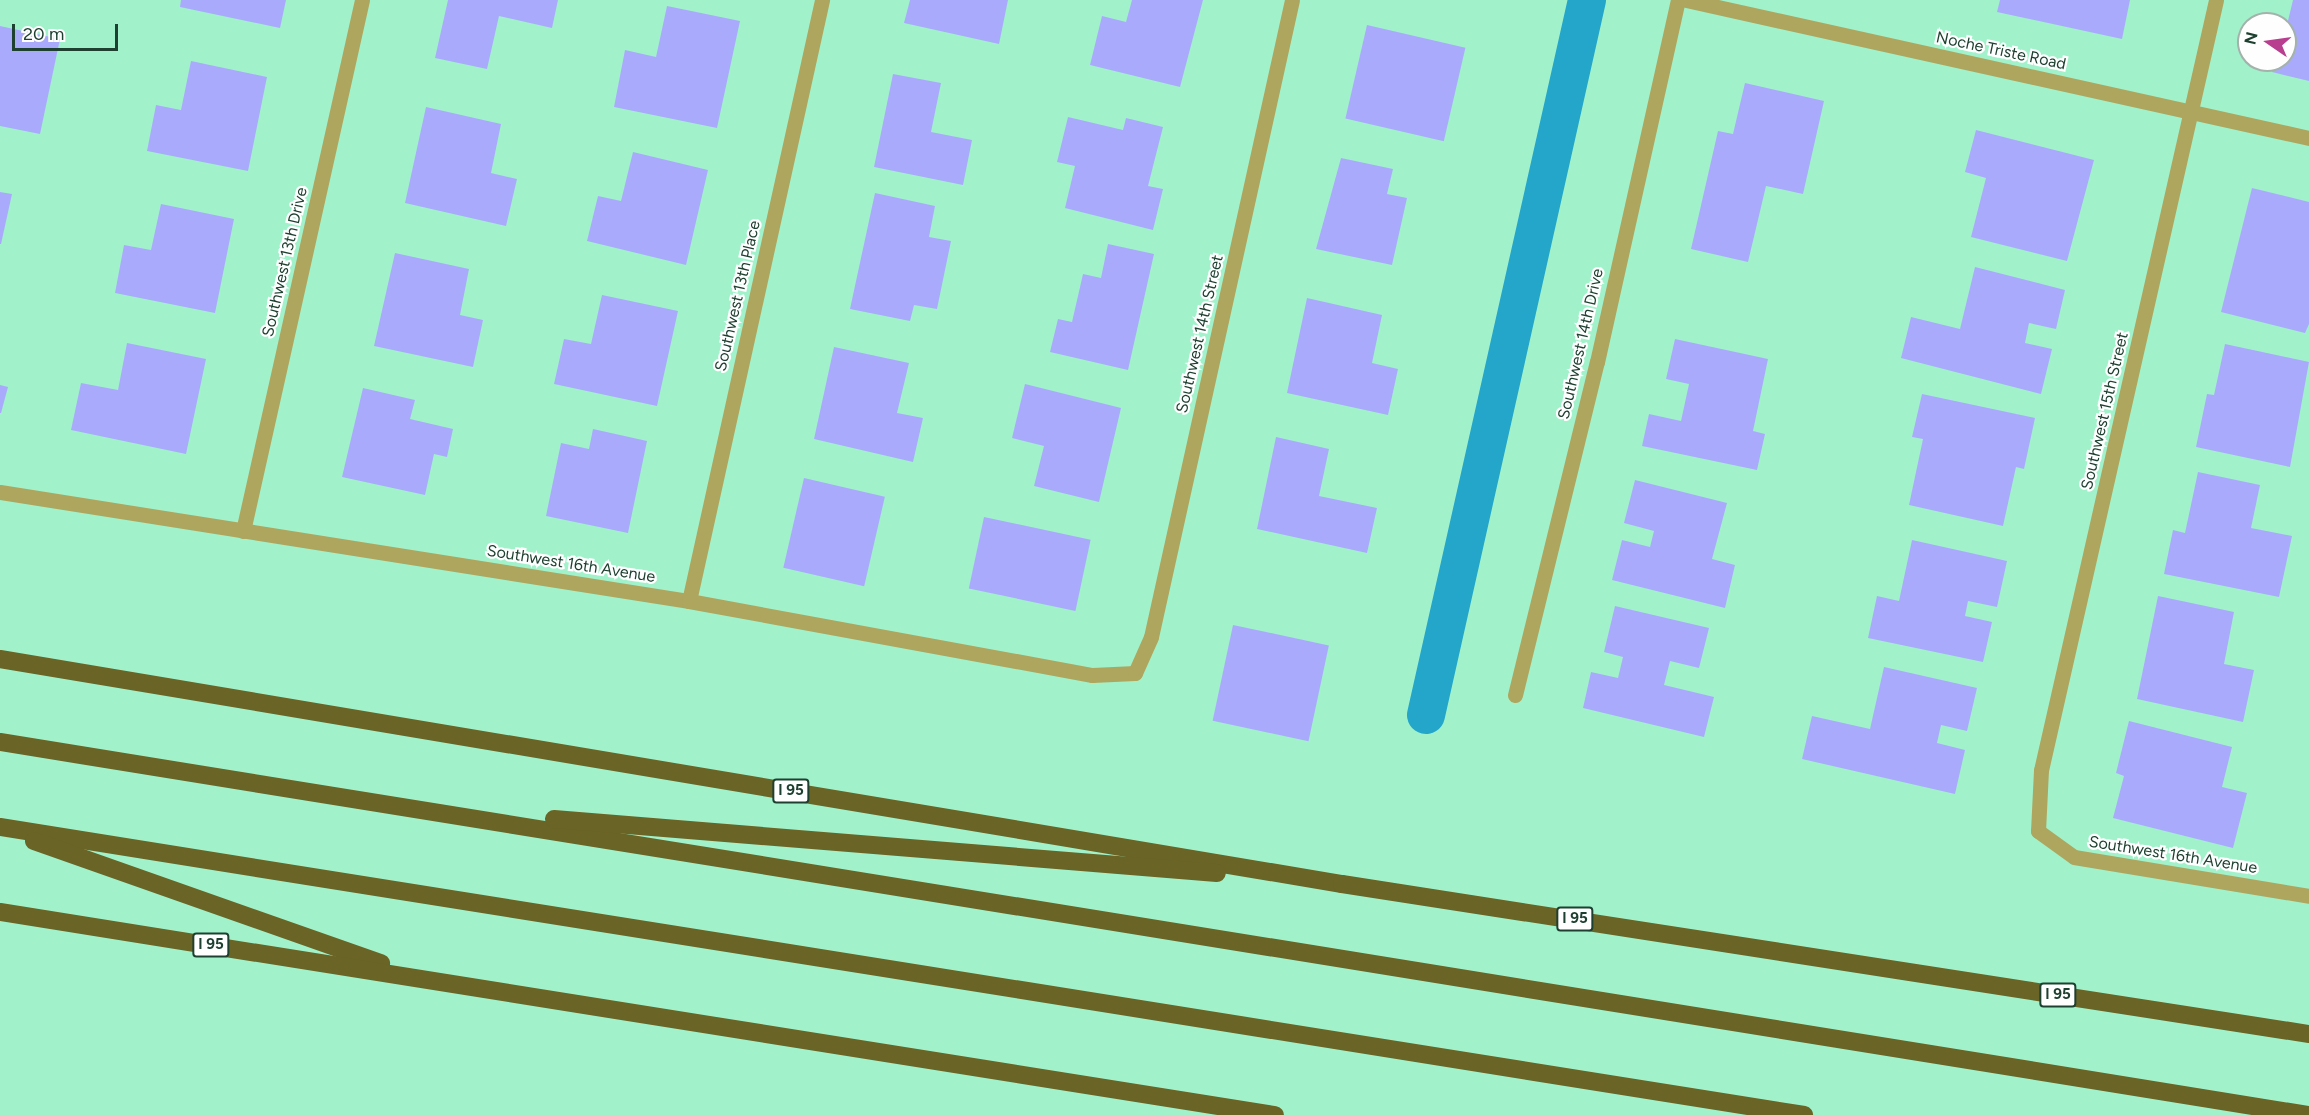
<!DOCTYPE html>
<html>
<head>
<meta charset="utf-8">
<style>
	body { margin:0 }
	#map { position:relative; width:2309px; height:1115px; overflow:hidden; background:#a1f2cb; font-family:Figtree,sans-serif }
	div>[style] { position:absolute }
	.canal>* { height:38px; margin:-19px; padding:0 19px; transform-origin:19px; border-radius:19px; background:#24a5ca }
	.building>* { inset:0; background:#aaaafd; transform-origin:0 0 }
	.street>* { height:15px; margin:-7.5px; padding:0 7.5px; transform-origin:7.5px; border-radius:7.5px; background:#aea65f }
	.highway>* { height:18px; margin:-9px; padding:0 9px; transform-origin:9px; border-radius:9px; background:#6a6426 }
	span { translate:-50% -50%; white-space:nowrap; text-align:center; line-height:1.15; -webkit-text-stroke:4.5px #fefefe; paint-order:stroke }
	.shield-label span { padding:2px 4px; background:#fefefe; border:2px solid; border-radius:4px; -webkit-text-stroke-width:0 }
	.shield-label { font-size:15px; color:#1e4031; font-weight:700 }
	.street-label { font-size:16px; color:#1e4031 }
	.north { position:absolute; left:2237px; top:12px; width:60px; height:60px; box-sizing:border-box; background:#fefefe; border:2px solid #a4b2ac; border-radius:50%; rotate:283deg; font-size:16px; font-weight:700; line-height:24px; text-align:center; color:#1e4031 }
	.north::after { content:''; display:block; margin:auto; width:21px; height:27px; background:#b83e90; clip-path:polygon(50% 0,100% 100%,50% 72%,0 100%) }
	.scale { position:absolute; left:12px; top:24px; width:106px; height:27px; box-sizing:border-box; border:3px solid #1e4031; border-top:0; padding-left:8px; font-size:18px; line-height:21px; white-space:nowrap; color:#1e4031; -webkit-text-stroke:4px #fefefe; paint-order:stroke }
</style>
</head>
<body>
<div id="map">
	<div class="canal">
		<div style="left:1426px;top:715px;width:733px;rotate:-77.31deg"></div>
	</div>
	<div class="building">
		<div style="clip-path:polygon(181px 0,286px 0,280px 28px,180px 7px)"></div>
		<div style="clip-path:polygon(448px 0,558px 0,552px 28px,499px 16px,487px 69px,435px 58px)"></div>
		<div style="clip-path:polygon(910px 0,1008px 0,999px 44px,904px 23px)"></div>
		<div style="clip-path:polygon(1132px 0,1203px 0,1180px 87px,1090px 65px,1102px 16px,1126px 22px)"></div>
		<div style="clip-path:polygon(2000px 0,2130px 0,2122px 39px,1997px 12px)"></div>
		<div style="clip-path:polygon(2293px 0,2309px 0,2309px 81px,2272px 72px,2275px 60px,2285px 60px,2285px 33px)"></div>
		<div style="clip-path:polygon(667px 6px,740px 21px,717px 128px,614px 107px,625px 50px,656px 57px)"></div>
		<div style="left:1367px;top:25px;width:101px;height:96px;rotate:13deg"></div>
		<div style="clip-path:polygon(0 26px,60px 39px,40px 134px,0 126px)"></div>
		<div style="clip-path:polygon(191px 61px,267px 77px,248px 171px,147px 151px,156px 105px,181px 110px)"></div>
		<div style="clip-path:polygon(893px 74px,941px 83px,931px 132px,972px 140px,963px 185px,874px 167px)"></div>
		<div style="clip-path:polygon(1745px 83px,1824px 101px,1803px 194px,1766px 186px,1748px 262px,1691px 249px,1718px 131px,1733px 134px)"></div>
		<div style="clip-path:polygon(426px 107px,501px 124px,491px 173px,517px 179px,506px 226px,405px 203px)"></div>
		<div style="clip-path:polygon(1068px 117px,1123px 130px,1126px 118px,1163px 127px,1148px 186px,1163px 189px,1153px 230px,1065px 208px,1075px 166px,1057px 162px)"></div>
		<div style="clip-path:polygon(1976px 130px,2094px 160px,2067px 261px,1971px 237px,1986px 178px,1965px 172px)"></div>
		<div style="clip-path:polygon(633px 152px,708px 170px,686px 265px,587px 241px,598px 196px,621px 201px)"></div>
		<div style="clip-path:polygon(1341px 158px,1393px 169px,1387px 194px,1407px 198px,1392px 265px,1316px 249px)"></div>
		<div style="clip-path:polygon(2252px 188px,2309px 202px,2309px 324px,2305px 333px,2221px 312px)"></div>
		<div style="clip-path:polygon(0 192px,12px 194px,1px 244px,0 244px)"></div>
		<div style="clip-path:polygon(875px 193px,935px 206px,929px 237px,951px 241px,937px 309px,914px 305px,910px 321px,850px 309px)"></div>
		<div style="clip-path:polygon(161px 204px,234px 219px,215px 313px,115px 293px,124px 245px,151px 250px)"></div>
		<div style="clip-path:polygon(1108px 244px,1154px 254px,1128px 370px,1050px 352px,1058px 319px,1072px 322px,1083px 274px,1101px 278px)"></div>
		<div style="clip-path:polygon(395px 253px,469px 269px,460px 315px,483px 320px,473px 367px,374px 346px)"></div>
		<div style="clip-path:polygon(1975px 267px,2065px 290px,2056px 329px,2029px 323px,2025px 343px,2052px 349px,2041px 394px,1901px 358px,1911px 317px,1960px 329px)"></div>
		<div style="clip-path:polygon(602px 295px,678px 311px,657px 406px,554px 384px,564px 339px,591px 344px)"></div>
		<div style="clip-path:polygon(1307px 298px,1382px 315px,1372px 363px,1398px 369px,1388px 415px,1287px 393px)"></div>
		<div style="clip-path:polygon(1675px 339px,1768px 359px,1753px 431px,1765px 434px,1757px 470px,1642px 446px,1649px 414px,1681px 421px,1689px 384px,1666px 379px)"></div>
		<div style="clip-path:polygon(127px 343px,206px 359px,186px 454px,71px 430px,81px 383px,118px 390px)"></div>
		<div style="clip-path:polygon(2225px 344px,2309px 362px,2290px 467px,2196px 447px,2207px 394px,2214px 395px)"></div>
		<div style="clip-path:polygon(834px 347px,909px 363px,897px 413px,923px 418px,913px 462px,814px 439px)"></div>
		<div style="clip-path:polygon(1025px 384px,1121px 408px,1099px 502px,1034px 486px,1044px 446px,1012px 438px)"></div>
		<div style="clip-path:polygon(0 385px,8px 387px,1px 413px,0 413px)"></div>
		<div style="clip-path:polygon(363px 388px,415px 400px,410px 419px,453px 429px,447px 457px,434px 454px,425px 495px,342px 477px)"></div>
		<div style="clip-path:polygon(1922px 394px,2035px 418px,2024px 469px,2016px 467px,2003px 526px,1909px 505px,1923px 439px,1912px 437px)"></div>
		<div style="clip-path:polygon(593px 429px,647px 441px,628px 533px,546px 516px,561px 443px,589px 449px)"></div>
		<div style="clip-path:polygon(1276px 437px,1329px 449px,1319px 496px,1377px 508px,1367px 553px,1257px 529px)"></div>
		<div style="clip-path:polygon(2198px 472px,2260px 485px,2251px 528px,2292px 536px,2279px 597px,2164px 574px,2173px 530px,2185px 533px)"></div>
		<div style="left:804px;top:478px;width:83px;height:92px;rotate:13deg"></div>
		<div style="clip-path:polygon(1635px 480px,1727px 503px,1712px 559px,1735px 565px,1725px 608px,1612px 580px,1622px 540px,1650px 547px,1654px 531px,1624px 523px)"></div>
		<div style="left:984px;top:517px;width:109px;height:73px;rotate:12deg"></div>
		<div style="clip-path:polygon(1912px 540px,2007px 561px,1997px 607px,1968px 601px,1965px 616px,1992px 622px,1983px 662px,1868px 638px,1877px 596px,1899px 601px)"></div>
		<div style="clip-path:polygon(2158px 596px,2234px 612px,2224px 664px,2254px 670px,2243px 722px,2137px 699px)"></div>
		<div style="clip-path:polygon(1615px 606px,1709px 628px,1699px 668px,1670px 661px,1664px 685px,1714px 697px,1704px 737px,1583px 708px,1591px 672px,1618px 678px,1623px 657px,1604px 652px)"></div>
		<div style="left:1233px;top:625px;width:98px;height:98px;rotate:12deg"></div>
		<div style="clip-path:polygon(1884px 667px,1977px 688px,1967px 731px,1941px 725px,1937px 743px,1965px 750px,1955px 794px,1802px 759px,1812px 716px,1870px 729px)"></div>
		<div style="clip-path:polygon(2129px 721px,2232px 747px,2222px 787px,2247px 793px,2233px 848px,2113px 818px,2124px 776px,2116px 773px)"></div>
	</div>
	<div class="street">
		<div style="left:1686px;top:0;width:638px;rotate:12.49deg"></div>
		<div style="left:2216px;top:0;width:790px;rotate:102.8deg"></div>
		<div style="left:2041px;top:770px;width:61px;rotate:92.8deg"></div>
		<div style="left:2038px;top:831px;width:44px;rotate:35.8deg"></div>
		<div style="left:2074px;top:857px;width:238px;rotate:9.4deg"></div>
		<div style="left:0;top:492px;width:698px;rotate:8.99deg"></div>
		<div style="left:689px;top:601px;width:410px;rotate:10.4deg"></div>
		<div style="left:1092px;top:675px;width:43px;rotate:-2.7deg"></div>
		<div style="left:1135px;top:673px;width:39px;rotate:-66deg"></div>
		<div style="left:1151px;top:637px;width:652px;rotate:-77.52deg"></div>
		<div style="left:243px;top:531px;width:544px;rotate:-77.37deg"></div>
		<div style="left:689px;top:601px;width:616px;rotate:-77.52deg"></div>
		<div style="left:1515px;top:695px;width:343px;rotate:-76.2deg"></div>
		<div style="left:1597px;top:362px;width:371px;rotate:-77.4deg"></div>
	</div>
	<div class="highway">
		<div style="left:0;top:659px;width:1361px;rotate:9.52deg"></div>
		<div style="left:1342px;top:884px;width:979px;rotate:8.82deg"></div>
		<div style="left:0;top:742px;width:2339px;rotate:9.18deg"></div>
		<div style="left:554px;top:819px;width:665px;rotate:4.66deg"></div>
		<div style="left:0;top:827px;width:1827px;rotate:9.07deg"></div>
		<div style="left:34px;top:841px;width:368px;rotate:19.4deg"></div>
		<div style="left:0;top:912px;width:1291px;rotate:9.05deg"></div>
	</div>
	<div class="shield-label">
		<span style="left:791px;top:791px">I 95</span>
		<span style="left:1575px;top:919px">I 95</span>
		<span style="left:211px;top:945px">I 95</span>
		<span style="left:2058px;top:995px">I 95</span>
	</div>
	<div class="street-label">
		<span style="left:2001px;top:51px;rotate:12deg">Noche Triste Road</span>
		<span style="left:285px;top:262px;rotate:-77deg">Southwest 13th Drive</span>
		<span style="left:738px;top:296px;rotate:-77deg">Southwest 13th Place</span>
		<span style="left:1200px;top:334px;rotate:-77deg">Southwest 14th Street</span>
		<span style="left:1581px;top:344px;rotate:-77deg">Southwest 14th Drive</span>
		<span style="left:2105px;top:411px;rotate:-77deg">Southwest 15th Street</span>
		<span style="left:571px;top:564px;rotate:9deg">Southwest 16th Avenue</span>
		<span style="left:2173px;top:855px;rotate:9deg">Southwest 16th Avenue</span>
	</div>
	<div class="north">N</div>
	<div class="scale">20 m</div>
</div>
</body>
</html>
